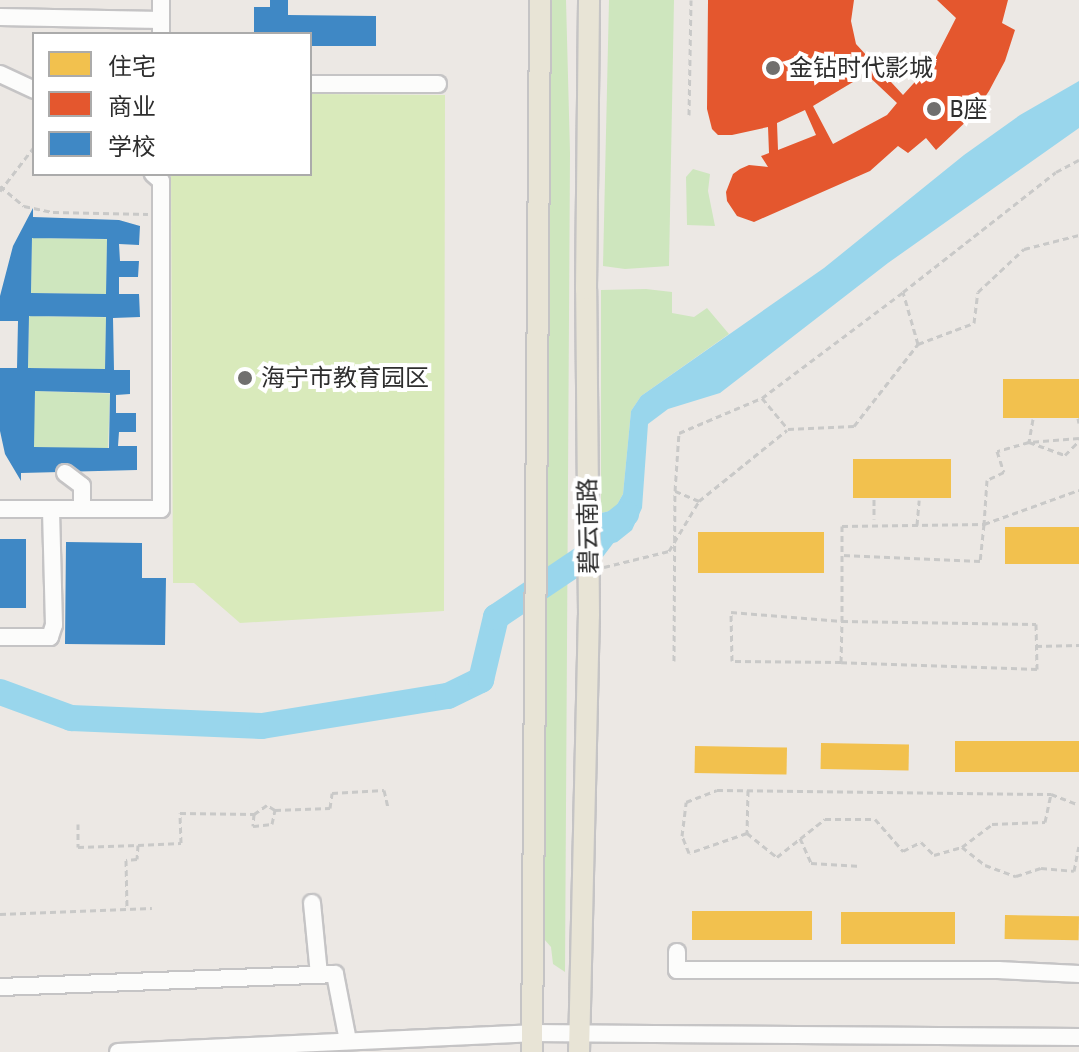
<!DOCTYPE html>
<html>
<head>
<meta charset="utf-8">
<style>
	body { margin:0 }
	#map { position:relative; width:1079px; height:1052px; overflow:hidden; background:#ece8e4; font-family:"Archivo Narrow","Noto Sans SC",sans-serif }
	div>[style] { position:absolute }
	.green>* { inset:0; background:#cee6be; transform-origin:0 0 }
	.pitch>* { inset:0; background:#d9eabb }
	.water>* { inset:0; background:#99d6ec }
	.homes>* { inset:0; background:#f2c14e; transform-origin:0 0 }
	.shops>* { inset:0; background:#e4572e }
	.schools>* { inset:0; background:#3f88c5; transform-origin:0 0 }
	.river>* { height:26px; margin:-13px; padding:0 13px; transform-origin:13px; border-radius:13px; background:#99d6ec }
	.path>* { height:3px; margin-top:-1.5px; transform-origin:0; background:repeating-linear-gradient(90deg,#c9c9c8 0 6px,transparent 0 10px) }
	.roads { filter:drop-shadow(2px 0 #c5c4c5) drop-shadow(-2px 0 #c5c4c5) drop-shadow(0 2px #c5c4c5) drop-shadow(0 -2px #c5c4c5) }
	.minor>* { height:16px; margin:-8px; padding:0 8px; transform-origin:8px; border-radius:8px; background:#fcfcfb }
	.major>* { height:20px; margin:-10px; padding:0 10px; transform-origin:10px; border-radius:10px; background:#e8e4d6 }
	.dots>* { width:22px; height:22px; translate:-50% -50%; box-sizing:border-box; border:4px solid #fff; border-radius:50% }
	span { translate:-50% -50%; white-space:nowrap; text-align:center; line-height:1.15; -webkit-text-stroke:8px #fff; paint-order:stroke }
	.poi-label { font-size:24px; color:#2e2e2e }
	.left { translate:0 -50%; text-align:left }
	.street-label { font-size:24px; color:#2e2e2e }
	.legend { position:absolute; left:32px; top:32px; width:280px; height:144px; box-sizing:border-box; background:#fff; border:2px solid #ababab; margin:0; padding:10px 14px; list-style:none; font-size:24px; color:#2e2e2e }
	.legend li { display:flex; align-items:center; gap:16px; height:40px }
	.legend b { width:40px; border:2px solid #ababab }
</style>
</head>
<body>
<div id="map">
	<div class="green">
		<div style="clip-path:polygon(551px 0,566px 0,570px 153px,565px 972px,553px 964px,551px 947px,544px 939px)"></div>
		<div style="clip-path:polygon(609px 0,674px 0,669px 266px,625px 269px,603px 266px)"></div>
		<div style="clip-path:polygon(693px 169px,710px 174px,708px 191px,715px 226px,687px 225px,686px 177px)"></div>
		<div style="left:32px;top:238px;width:75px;height:55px;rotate:1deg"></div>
		<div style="clip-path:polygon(646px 289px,672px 292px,672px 313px,694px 317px,707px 308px,729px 334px,641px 396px,631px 411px,623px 494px,614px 510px,601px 513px,601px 290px)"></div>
		<div style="left:29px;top:316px;width:77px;height:52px;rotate:1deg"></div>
		<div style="left:35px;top:391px;width:75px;height:56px;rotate:2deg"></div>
	</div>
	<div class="pitch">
		<div style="clip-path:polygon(310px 94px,445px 95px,444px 611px,240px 623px,194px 583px,173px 583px,171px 174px,310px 174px)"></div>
	</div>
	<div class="water">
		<div style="clip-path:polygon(1079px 81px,1079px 128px,888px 263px,720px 393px,668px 409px,648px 424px,642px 508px,632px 530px,617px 542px,603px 546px,601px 513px,614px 510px,623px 494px,631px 411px,641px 396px,824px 268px,964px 155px,1020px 115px)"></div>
	</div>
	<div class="homes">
		<div style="left:1079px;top:379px;width:39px;height:76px;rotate:90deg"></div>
		<div style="left:853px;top:459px;width:98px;height:39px"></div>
		<div style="left:1005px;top:527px;width:74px;height:37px"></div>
		<div style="left:698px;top:532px;width:126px;height:41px"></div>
		<div style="left:955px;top:741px;width:124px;height:31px"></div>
		<div style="left:821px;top:743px;width:88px;height:26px;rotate:1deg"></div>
		<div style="left:695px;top:746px;width:92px;height:27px;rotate:1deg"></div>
		<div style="left:692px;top:911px;width:120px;height:29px"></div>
		<div style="left:841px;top:912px;width:114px;height:32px"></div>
		<div style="left:1005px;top:915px;width:74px;height:24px;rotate:1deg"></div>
	</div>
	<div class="shops">
		<div style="clip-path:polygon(evenodd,708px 0,854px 0,851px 21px,856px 44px,903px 95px,934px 61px,956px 18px,937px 0,1008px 0,1002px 23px,1015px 30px,1005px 61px,989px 91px,973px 115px,936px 150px,926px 138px,908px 153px,898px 146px,870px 171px,754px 222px,737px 216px,727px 201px,726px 192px,733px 174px,740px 169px,749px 165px,768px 167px,761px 156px,769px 153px,768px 127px,732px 135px,718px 135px,712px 129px,707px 109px,708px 0,861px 69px,897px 103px,887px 115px,833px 144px,813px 106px,853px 82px,861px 69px,708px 0,805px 110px,816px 135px,778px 150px,777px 123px,805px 110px)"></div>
	</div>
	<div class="schools">
		<div style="clip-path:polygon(270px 0,288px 0,288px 15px,376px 16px,376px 46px,310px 46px,310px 34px,254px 34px,254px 7px,270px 7px)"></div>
		<div style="clip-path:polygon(evenodd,33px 208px,33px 217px,119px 220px,140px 226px,139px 245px,119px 244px,120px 261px,139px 261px,138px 277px,119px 277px,119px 294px,139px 294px,140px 317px,113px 318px,114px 370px,130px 370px,130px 394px,116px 395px,116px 413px,136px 413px,136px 432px,119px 432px,118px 446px,137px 446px,137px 470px,21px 473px,21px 481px,5px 454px,0 431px,0 368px,17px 368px,18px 321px,0 321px,0 296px,13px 246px,33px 208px,32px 238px,107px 239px,106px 294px,31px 293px,32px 238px,33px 208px,29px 316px,106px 317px,105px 369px,28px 368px,29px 316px,33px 208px,35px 391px,110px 393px,109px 448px,34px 447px,35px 391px)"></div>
		<div style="left:0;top:539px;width:26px;height:69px"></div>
		<div style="clip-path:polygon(66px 542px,142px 543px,142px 578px,166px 578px,165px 645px,65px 644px)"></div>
	</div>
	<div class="river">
		<div style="left:0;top:692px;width:76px;rotate:20.1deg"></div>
		<div style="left:71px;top:718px;width:191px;rotate:2.4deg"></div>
		<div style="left:262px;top:726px;width:188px;rotate:-9.2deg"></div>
		<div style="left:448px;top:696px;width:37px;rotate:-26deg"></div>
		<div style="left:481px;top:680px;width:65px;rotate:-76.6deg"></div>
		<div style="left:496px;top:617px;width:111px;rotate:-34deg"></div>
		<div style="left:588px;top:555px;width:34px;rotate:-53deg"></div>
		<div style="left:608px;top:528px;width:23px;rotate:-38deg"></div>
	</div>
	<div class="path">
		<div style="left:689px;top:115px;width:115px;rotate:-89deg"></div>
		<div style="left:0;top:186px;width:31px;rotate:40deg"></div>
		<div style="left:24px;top:206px;width:30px;rotate:12deg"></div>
		<div style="left:53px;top:212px;width:95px;rotate:1.2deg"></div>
		<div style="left:0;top:191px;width:56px;rotate:-52.3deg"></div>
		<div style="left:918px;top:344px;width:54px;rotate:-106.1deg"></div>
		<div style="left:903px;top:292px;width:194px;rotate:-38.1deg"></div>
		<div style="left:1056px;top:172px;width:26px;rotate:-28deg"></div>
		<div style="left:762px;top:398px;width:176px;rotate:-36.9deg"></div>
		<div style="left:1078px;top:418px;width:5px;rotate:79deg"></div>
		<div style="left:1033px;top:419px;width:23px;rotate:100deg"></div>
		<div style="left:1029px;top:442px;width:38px;rotate:20deg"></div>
		<div style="left:1065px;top:455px;width:20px;rotate:-45deg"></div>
		<div style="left:1079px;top:438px;width:50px;rotate:175.4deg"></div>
		<div style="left:1029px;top:442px;width:33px;rotate:164deg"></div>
		<div style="left:997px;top:451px;width:22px;rotate:72deg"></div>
		<div style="left:1004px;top:472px;width:19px;rotate:155deg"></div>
		<div style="left:987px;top:480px;width:44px;rotate:93.9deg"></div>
		<div style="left:984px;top:524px;width:101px;rotate:-19.7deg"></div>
		<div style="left:874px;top:499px;width:20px;rotate:90deg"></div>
		<div style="left:699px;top:501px;width:113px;rotate:-38.9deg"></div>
		<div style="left:917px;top:525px;width:25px;rotate:-85deg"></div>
		<div style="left:604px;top:567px;width:67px;rotate:-13.8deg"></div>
		<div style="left:669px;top:551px;width:58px;rotate:-59deg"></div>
		<div style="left:699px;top:501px;width:26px;rotate:-157deg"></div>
		<div style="left:842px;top:621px;width:194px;rotate:0.9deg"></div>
		<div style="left:1036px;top:624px;width:45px;rotate:88.7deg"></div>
		<div style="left:1037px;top:669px;width:196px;rotate:-178deg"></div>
		<div style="left:841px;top:662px;width:41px;rotate:-88.6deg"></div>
		<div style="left:1036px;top:646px;width:43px;rotate:-1.3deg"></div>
		<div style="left:674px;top:661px;width:170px;rotate:-89.7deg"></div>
		<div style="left:675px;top:491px;width:58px;rotate:-86.1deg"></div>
		<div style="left:679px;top:433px;width:90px;rotate:-22.9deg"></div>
		<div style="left:762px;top:398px;width:40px;rotate:50deg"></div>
		<div style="left:788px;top:429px;width:66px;rotate:-2.6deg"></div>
		<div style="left:854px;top:426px;width:104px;rotate:-52deg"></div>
		<div style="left:918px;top:344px;width:60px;rotate:-20.6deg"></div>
		<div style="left:974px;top:323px;width:31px;rotate:-83deg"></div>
		<div style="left:978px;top:292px;width:63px;rotate:-43.1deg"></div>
		<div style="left:1024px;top:249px;width:57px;rotate:-14.3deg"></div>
		<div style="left:841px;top:662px;width:109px;rotate:-179.5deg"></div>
		<div style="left:732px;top:661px;width:49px;rotate:-91.2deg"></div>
		<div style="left:731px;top:612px;width:111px;rotate:4.6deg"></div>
		<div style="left:842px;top:621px;width:95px;rotate:-90deg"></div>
		<div style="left:842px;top:526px;width:142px;rotate:-0.8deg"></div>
		<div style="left:984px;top:524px;width:37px;rotate:96deg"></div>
		<div style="left:980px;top:561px;width:138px;rotate:-177.5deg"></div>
		<div style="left:748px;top:790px;width:43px;rotate:91.3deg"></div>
		<div style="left:747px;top:833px;width:61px;rotate:161deg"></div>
		<div style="left:689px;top:853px;width:18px;rotate:-112deg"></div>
		<div style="left:682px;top:836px;width:34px;rotate:-83deg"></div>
		<div style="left:686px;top:802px;width:33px;rotate:-21deg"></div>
		<div style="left:717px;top:790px;width:334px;rotate:0.7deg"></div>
		<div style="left:1051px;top:794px;width:30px;rotate:21deg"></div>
		<div style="left:275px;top:810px;width:55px;rotate:-2.1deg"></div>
		<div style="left:330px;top:808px;width:15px;rotate:-82deg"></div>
		<div style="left:332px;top:793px;width:52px;rotate:-3.3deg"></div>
		<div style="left:384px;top:790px;width:17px;rotate:77deg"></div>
		<div style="left:78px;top:824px;width:23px;rotate:90deg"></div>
		<div style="left:78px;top:847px;width:60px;rotate:-1.9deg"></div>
		<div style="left:138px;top:845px;width:14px;rotate:94deg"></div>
		<div style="left:137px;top:859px;width:11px;rotate:175deg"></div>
		<div style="left:126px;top:860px;width:49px;rotate:88.8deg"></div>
		<div style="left:747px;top:833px;width:38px;rotate:39deg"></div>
		<div style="left:777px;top:857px;width:61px;rotate:-38.4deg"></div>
		<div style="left:825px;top:819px;width:50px"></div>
		<div style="left:875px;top:819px;width:43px;rotate:48.8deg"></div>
		<div style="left:903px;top:851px;width:20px;rotate:-27deg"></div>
		<div style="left:921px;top:842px;width:18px;rotate:45deg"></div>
		<div style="left:934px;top:855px;width:29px;rotate:-16deg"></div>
		<div style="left:962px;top:847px;width:38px;rotate:-37deg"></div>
		<div style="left:992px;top:824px;width:53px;rotate:-2.2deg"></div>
		<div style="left:1045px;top:822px;width:29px;rotate:-78deg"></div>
		<div style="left:800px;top:838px;width:27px;rotate:66deg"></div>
		<div style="left:811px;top:863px;width:50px;rotate:3.4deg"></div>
		<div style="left:138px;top:845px;width:43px;rotate:-2.7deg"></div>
		<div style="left:181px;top:843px;width:30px;rotate:-92deg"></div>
		<div style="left:180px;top:813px;width:74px;rotate:0.8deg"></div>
		<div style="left:254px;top:814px;width:12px;rotate:95deg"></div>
		<div style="left:253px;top:826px;width:19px;rotate:-6deg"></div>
		<div style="left:272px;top:824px;width:14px;rotate:-78deg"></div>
		<div style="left:275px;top:810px;width:9px;rotate:-148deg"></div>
		<div style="left:267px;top:805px;width:16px;rotate:145deg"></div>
		<div style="left:962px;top:847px;width:29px;rotate:38deg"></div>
		<div style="left:985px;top:865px;width:33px;rotate:20deg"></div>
		<div style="left:1016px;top:876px;width:26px;rotate:-18deg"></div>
		<div style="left:1041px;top:868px;width:33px;rotate:5deg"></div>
		<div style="left:1074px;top:871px;width:25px;rotate:-79deg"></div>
		<div style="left:0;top:914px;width:152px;rotate:-2.3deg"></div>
	</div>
	<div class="roads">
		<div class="minor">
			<div style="left:161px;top:0;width:34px;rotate:90deg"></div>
			<div style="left:0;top:17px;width:161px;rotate:1.1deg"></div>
			<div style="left:0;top:74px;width:38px;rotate:25deg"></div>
			<div style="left:310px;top:84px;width:128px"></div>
			<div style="left:65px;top:473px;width:21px;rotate:37deg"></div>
			<div style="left:82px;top:486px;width:23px;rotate:90deg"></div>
			<div style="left:0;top:509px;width:161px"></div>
			<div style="left:161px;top:509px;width:328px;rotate:-90deg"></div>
			<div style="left:161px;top:181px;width:11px;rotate:-139deg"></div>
			<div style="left:0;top:637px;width:50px"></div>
			<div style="left:50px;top:637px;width:13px;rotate:-72deg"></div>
			<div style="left:54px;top:625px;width:115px;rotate:-91.5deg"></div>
			<div style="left:312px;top:903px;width:72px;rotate:84.4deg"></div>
			<div style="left:677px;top:952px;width:18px;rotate:90deg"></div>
			<div style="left:677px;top:970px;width:321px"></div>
			<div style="left:998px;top:970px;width:81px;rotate:2.8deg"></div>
			<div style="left:0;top:987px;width:335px;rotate:-2.2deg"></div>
			<div style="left:335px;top:974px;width:68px;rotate:79deg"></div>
			<div style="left:118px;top:1052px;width:414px;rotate:-2.6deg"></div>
			<div style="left:532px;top:1033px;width:547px;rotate:0.42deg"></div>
		</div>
		<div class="major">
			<div style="left:532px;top:1052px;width:1052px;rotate:-89.56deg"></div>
			<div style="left:579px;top:1052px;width:437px;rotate:-88.7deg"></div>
			<div style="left:589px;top:615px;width:326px;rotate:-90.5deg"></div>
			<div style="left:586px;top:289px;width:289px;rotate:-89.4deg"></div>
		</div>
	</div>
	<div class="dots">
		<div style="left:773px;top:68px;background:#706f6e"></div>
		<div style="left:934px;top:109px;background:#706f6e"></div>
		<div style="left:245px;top:378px;background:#706f6e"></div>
	</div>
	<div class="poi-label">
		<span class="left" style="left:789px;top:68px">金钻时代影城</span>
		<span class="left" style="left:950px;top:109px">B座</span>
		<span class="left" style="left:261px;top:378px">海宁市教育园区</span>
	</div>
	<div class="street-label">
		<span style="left:588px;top:526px;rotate:-91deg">碧云南路</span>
	</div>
	<ul class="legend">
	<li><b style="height:22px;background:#f2c14e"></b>住宅</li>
	<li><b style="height:22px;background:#e4572e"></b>商业</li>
	<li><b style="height:22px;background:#3f88c5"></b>学校</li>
	</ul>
</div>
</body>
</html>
